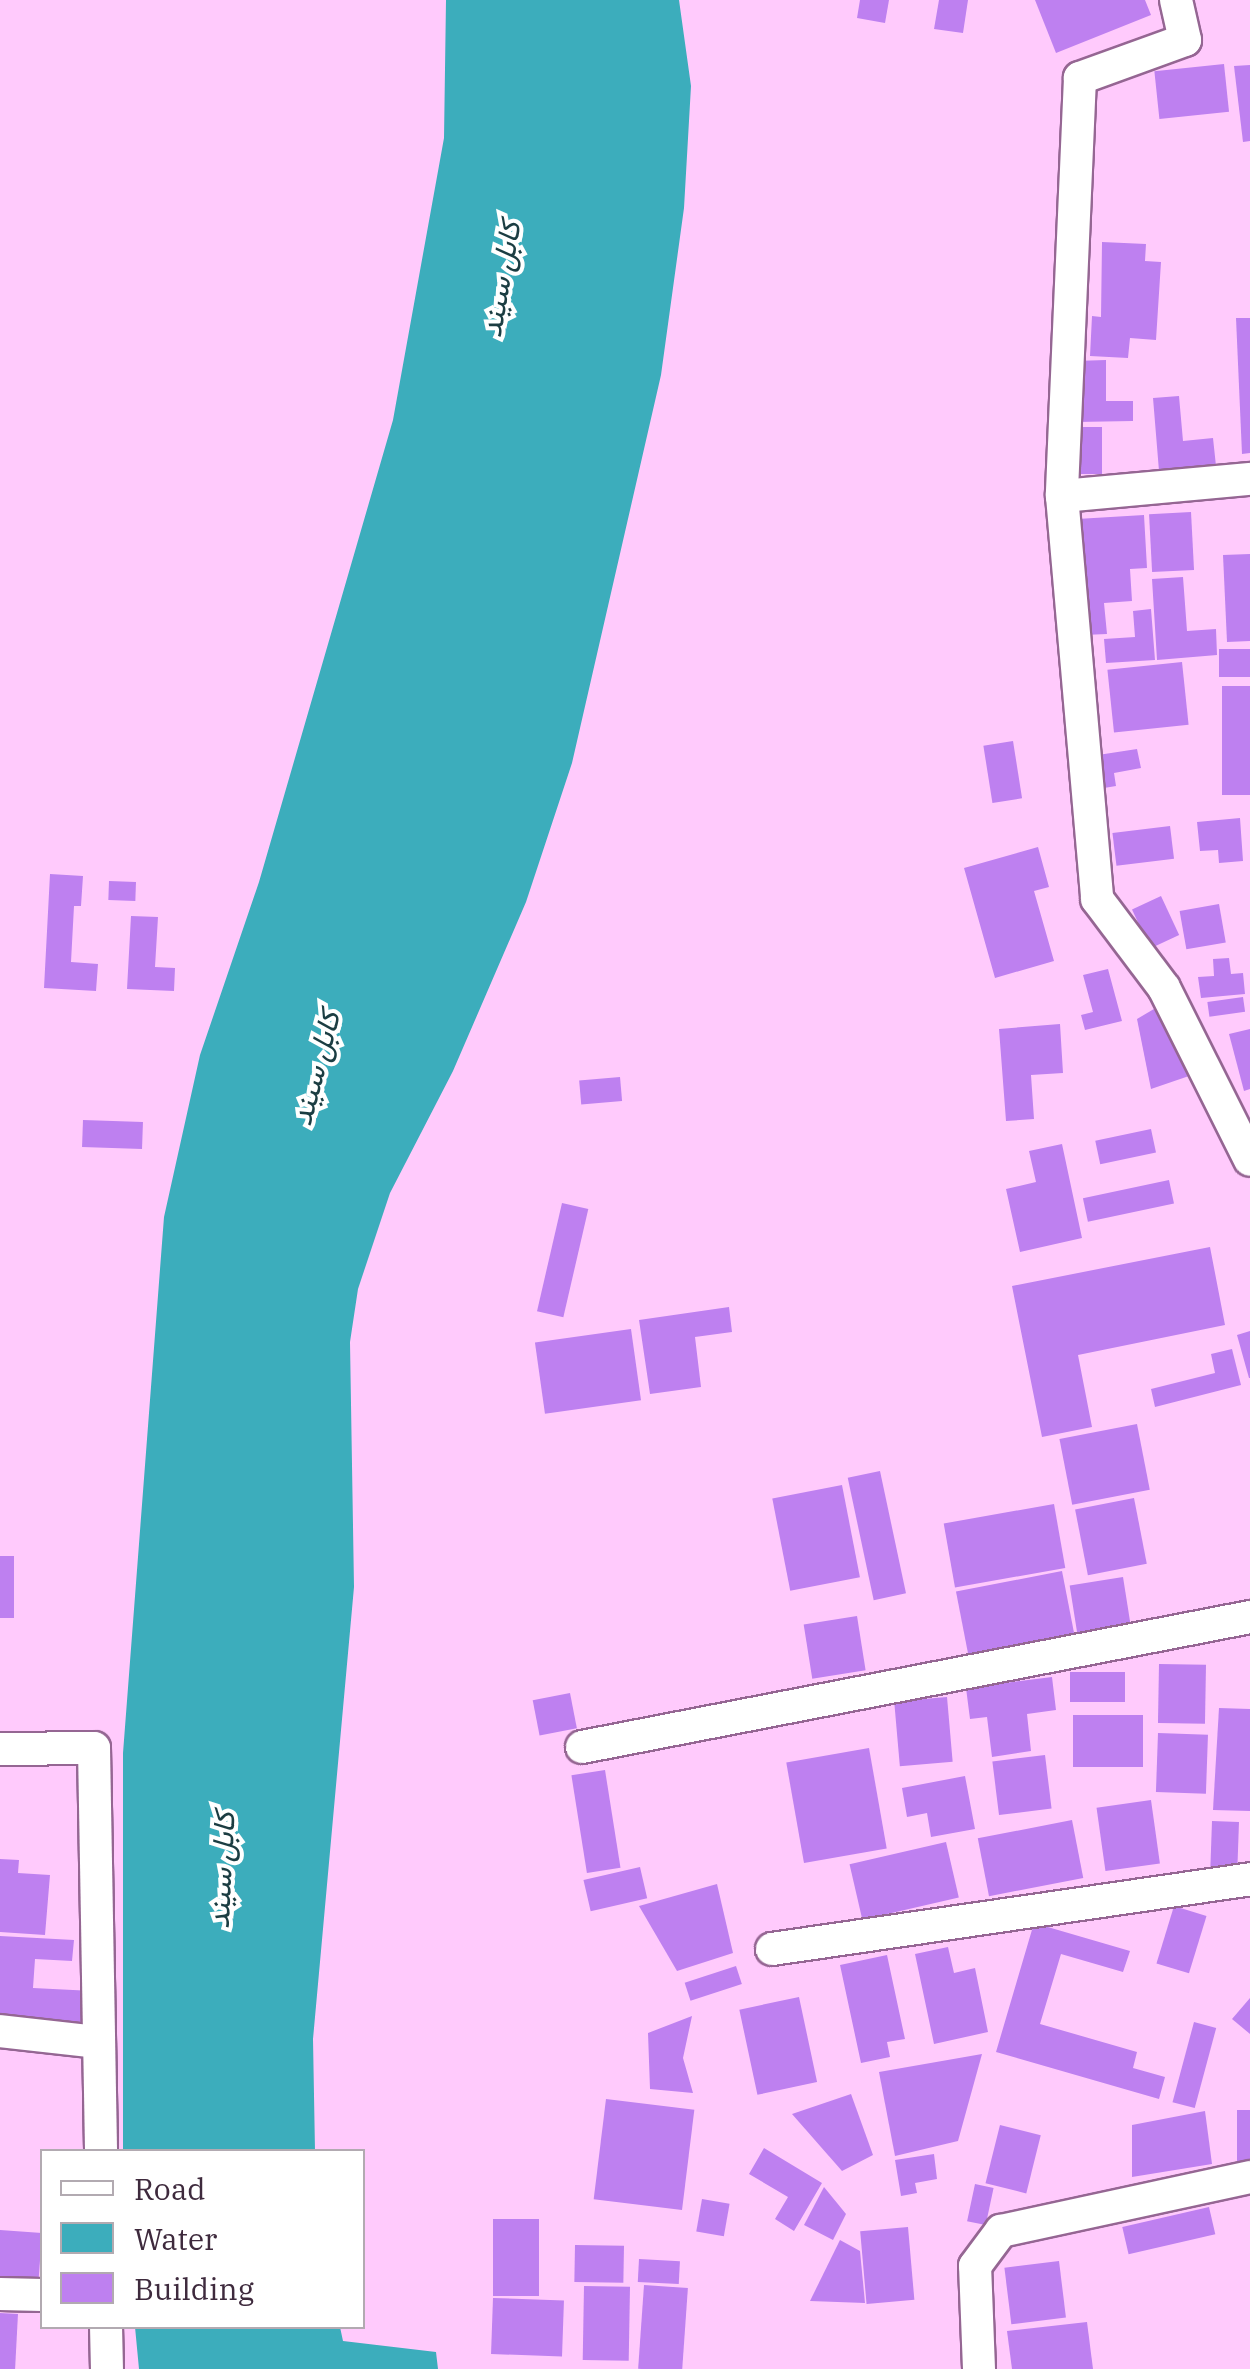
<!DOCTYPE html>
<html>
<head>
<meta charset="utf-8">
<style>
	body { margin:0 }
	#map { position:relative; width:1250px; height:2369px; overflow:hidden; background:#ffcafc; font-family:"IBM Plex Serif",Vazirmatn,serif }
	div>[style] { position:absolute }
	.water>* { inset:0; background:#3cadbc }
	.building>* { inset:0; background:#be80f0; transform-origin:0 0 }
	.roads { filter:drop-shadow(2px 0 #956693) drop-shadow(-2px 0 #956693) drop-shadow(0 2px #956693) drop-shadow(0 -2px #956693) }
	.street>* { height:32px; margin:-16px; padding:0 16px; transform-origin:16px; border-radius:16px; background:#fff }
	span { translate:-50% -50%; white-space:nowrap; text-align:center; line-height:1.15; -webkit-text-stroke:8px #fff; paint-order:stroke }
	.water-label { font-size:30px; color:#1b3d42; font-style:italic }
	.legend { position:absolute; left:40px; top:2149px; width:325px; height:180px; box-sizing:border-box; background:#fff; border:2px solid #b2aab1; margin:0; padding:12px 18px; list-style:none; font-size:30px; color:#3e2a3d }
	.legend li { display:flex; align-items:center; gap:20px; height:50px }
	.legend b { width:50px; border:2px solid #b2aab1 }
</style>
</head>
<body>
<div id="map">
	<div class="water">
		<div style="clip-path:polygon(446px 0,679px 0,691px 86px,684px 208px,661px 375px,572px 763px,526px 902px,453px 1071px,390px 1193px,358px 1289px,350px 1342px,354px 1587px,313px 2039px,315px 2151px,123px 2151px,123px 1753px,164px 1217px,200px 1055px,259px 882px,393px 420px,444px 138px)"></div>
		<div style="clip-path:polygon(135px 2327px,340px 2327px,343px 2341px,436px 2352px,438px 2369px,139px 2369px)"></div>
	</div>
	<div class="building">
		<div style="clip-path:polygon(860px 0,889px 0,885px 23px,857px 18px)"></div>
		<div style="clip-path:polygon(939px 0,968px 0,963px 33px,934px 29px)"></div>
		<div style="clip-path:polygon(1035px 0,1145px 0,1151px 15px,1056px 53px)"></div>
		<div style="left:1224px;top:64px;width:48px;height:70px;rotate:84deg"></div>
		<div style="clip-path:polygon(1250px 65px,1250px 141px,1243px 142px,1234px 66px)"></div>
		<div style="clip-path:polygon(1102px 242px,1146px 244px,1145px 261px,1161px 262px,1156px 340px,1130px 338px,1128px 358px,1090px 356px,1092px 316px,1101px 317px)"></div>
		<div style="clip-path:polygon(1236px 318px,1250px 318px,1250px 453px,1242px 454px)"></div>
		<div style="clip-path:polygon(1106px 360px,1106px 401px,1133px 401px,1133px 421px,1076px 422px,1075px 361px)"></div>
		<div style="clip-path:polygon(1179px 396px,1183px 441px,1213px 438px,1216px 466px,1159px 471px,1153px 398px)"></div>
		<div style="left:1077px;top:427px;width:25px;height:47px"></div>
		<div style="left:1191px;top:512px;width:58px;height:42px;rotate:87deg"></div>
		<div style="clip-path:polygon(1144px 515px,1147px 568px,1130px 569px,1132px 601px,1104px 603px,1107px 634px,1084px 635px,1077px 519px)"></div>
		<div style="clip-path:polygon(1250px 554px,1250px 641px,1227px 642px,1223px 555px)"></div>
		<div style="clip-path:polygon(1183px 577px,1187px 631px,1216px 629px,1217px 655px,1157px 660px,1152px 579px)"></div>
		<div style="clip-path:polygon(1151px 609px,1155px 660px,1106px 663px,1104px 639px,1135px 637px,1133px 611px)"></div>
		<div style="left:1250px;top:649px;width:28px;height:31px;rotate:90deg"></div>
		<div style="left:1182px;top:662px;width:63px;height:75px;rotate:84deg"></div>
		<div style="left:1250px;top:686px;width:109px;height:28px;rotate:90deg"></div>
		<div style="left:1013px;top:741px;width:58px;height:30px;rotate:81deg"></div>
		<div style="clip-path:polygon(1137px 749px,1141px 768px,1114px 773px,1116px 786px,1104px 788px,1098px 755px)"></div>
		<div style="clip-path:polygon(1240px 818px,1243px 861px,1219px 863px,1218px 850px,1200px 851px,1197px 822px)"></div>
		<div style="left:1170px;top:826px;width:33px;height:58px;rotate:83deg"></div>
		<div style="clip-path:polygon(1038px 847px,1049px 887px,1034px 891px,1054px 961px,995px 978px,964px 868px)"></div>
		<div style="clip-path:polygon(50px 874px,83px 876px,81px 906px,74px 906px,71px 962px,98px 964px,96px 991px,44px 988px)"></div>
		<div style="left:109px;top:881px;width:27px;height:19px;rotate:2deg"></div>
		<div style="left:1161px;top:896px;width:43px;height:32px;rotate:65deg"></div>
		<div style="left:1219px;top:904px;width:39px;height:40px;rotate:80deg"></div>
		<div style="clip-path:polygon(131px 916px,158px 917px,155px 967px,175px 968px,174px 991px,127px 989px)"></div>
		<div style="clip-path:polygon(1229px 958px,1231px 974px,1243px 973px,1245px 994px,1201px 998px,1198px 977px,1214px 976px,1213px 959px)"></div>
		<div style="clip-path:polygon(1108px 969px,1122px 1021px,1085px 1030px,1081px 1015px,1093px 1012px,1083px 975px)"></div>
		<div style="left:1243px;top:997px;width:15px;height:36px;rotate:82deg"></div>
		<div style="clip-path:polygon(1159px 1006px,1189px 1076px,1151px 1089px,1137px 1019px)"></div>
		<div style="clip-path:polygon(1060px 1024px,1063px 1073px,1031px 1075px,1034px 1119px,1006px 1121px,999px 1029px)"></div>
		<div style="clip-path:polygon(1250px 1029px,1250px 1089px,1244px 1091px,1229px 1034px)"></div>
		<div style="left:620px;top:1077px;width:24px;height:41px;rotate:85deg"></div>
		<div style="left:83px;top:1120px;width:60px;height:27px;rotate:2deg"></div>
		<div style="left:1151px;top:1129px;width:24px;height:57px;rotate:78deg"></div>
		<div style="clip-path:polygon(1062px 1144px,1082px 1238px,1020px 1252px,1006px 1189px,1036px 1182px,1029px 1151px)"></div>
		<div style="left:1169px;top:1180px;width:24px;height:88px;rotate:78deg"></div>
		<div style="left:562px;top:1203px;width:27px;height:111px;rotate:13deg"></div>
		<div style="clip-path:polygon(1210px 1247px,1225px 1325px,1078px 1355px,1092px 1427px,1042px 1437px,1012px 1286px)"></div>
		<div style="clip-path:polygon(729px 1307px,732px 1332px,695px 1337px,701px 1387px,650px 1394px,639px 1320px)"></div>
		<div style="left:631px;top:1329px;width:72px;height:97px;rotate:82deg"></div>
		<div style="clip-path:polygon(1250px 1331px,1250px 1378px,1249px 1378px,1237px 1335px)"></div>
		<div style="clip-path:polygon(1232px 1349px,1241px 1385px,1155px 1407px,1151px 1389px,1215px 1373px,1211px 1354px)"></div>
		<div style="left:1137px;top:1424px;width:67px;height:79px;rotate:79deg"></div>
		<div style="left:880px;top:1471px;width:125px;height:33px;rotate:78deg"></div>
		<div style="left:842px;top:1485px;width:94px;height:71px;rotate:79deg"></div>
		<div style="left:1134px;top:1498px;width:67px;height:60px;rotate:79deg"></div>
		<div style="left:1054px;top:1504px;width:65px;height:112px;rotate:80deg"></div>
		<div style="left:0;top:1556px;width:14px;height:62px"></div>
		<div style="left:1062px;top:1571px;width:68px;height:108px;rotate:79deg"></div>
		<div style="left:1123px;top:1577px;width:53px;height:54px;rotate:81deg"></div>
		<div style="left:857px;top:1616px;width:55px;height:54px;rotate:81deg"></div>
		<div style="left:1159px;top:1664px;width:47px;height:59px;rotate:1deg"></div>
		<div style="left:1125px;top:1672px;width:30px;height:55px;rotate:90deg"></div>
		<div style="clip-path:polygon(1052px 1677px,1056px 1710px,1027px 1714px,1031px 1751px,992px 1757px,987px 1717px,970px 1719px,966px 1688px)"></div>
		<div style="left:570px;top:1693px;width:36px;height:38px;rotate:79deg"></div>
		<div style="left:947px;top:1697px;width:65px;height:53px;rotate:85deg"></div>
		<div style="clip-path:polygon(1219px 1708px,1250px 1709px,1250px 1811px,1213px 1810px)"></div>
		<div style="left:1073px;top:1715px;width:70px;height:52px"></div>
		<div style="left:1158px;top:1733px;width:50px;height:59px;rotate:2deg"></div>
		<div style="left:869px;top:1748px;width:102px;height:84px;rotate:80deg"></div>
		<div style="left:1045px;top:1755px;width:54px;height:53px;rotate:83deg"></div>
		<div style="left:605px;top:1770px;width:99px;height:34px;rotate:81deg"></div>
		<div style="clip-path:polygon(965px 1776px,975px 1829px,931px 1837px,927px 1813px,907px 1817px,902px 1788px)"></div>
		<div style="left:1151px;top:1800px;width:64px;height:55px;rotate:82deg"></div>
		<div style="left:1072px;top:1820px;width:59px;height:96px;rotate:79deg"></div>
		<div style="left:1212px;top:1821px;width:27px;height:52px;rotate:2deg"></div>
		<div style="left:946px;top:1842px;width:57px;height:99px;rotate:77deg"></div>
		<div style="clip-path:polygon(0 1859px,19px 1860px,18px 1873px,50px 1875px,45px 1935px,0 1932px)"></div>
		<div style="left:640px;top:1867px;width:32px;height:58px;rotate:77deg"></div>
		<div style="clip-path:polygon(717px 1884px,733px 1953px,677px 1971px,639px 1906px)"></div>
		<div style="left:1174px;top:1906px;width:34px;height:60px;rotate:17deg"></div>
		<div style="clip-path:polygon(1034px 1923px,1130px 1951px,1123px 1972px,1061px 1954px,1040px 2024px,1137px 2052px,1133px 2068px,1165px 2077px,1159px 2099px,996px 2052px)"></div>
		<div style="clip-path:polygon(0 1936px,74px 1940px,72px 1961px,35px 1959px,33px 1988px,93px 1991px,91px 2024px,0 2019px)"></div>
		<div style="clip-path:polygon(948px 1947px,954px 1973px,975px 1968px,988px 2032px,934px 2044px,915px 1954px)"></div>
		<div style="clip-path:polygon(887px 1955px,905px 2039px,887px 2042px,890px 2057px,861px 2063px,840px 1965px)"></div>
		<div style="left:736px;top:1966px;width:19px;height:54px;rotate:72deg"></div>
		<div style="left:799px;top:1997px;width:87px;height:61px;rotate:78deg"></div>
		<div style="clip-path:polygon(1250px 1998px,1250px 2034px,1232px 2019px)"></div>
		<div style="clip-path:polygon(692px 2016px,683px 2058px,693px 2093px,650px 2089px,648px 2033px)"></div>
		<div style="left:1194px;top:2022px;width:23px;height:83px;rotate:15deg"></div>
		<div style="clip-path:polygon(982px 2054px,958px 2141px,895px 2156px,879px 2072px)"></div>
		<div style="clip-path:polygon(851px 2094px,873px 2155px,842px 2171px,792px 2114px)"></div>
		<div style="left:606px;top:2099px;width:89px;height:101px;rotate:7deg"></div>
		<div style="left:1237px;top:2110px;width:13px;height:56px"></div>
		<div style="clip-path:polygon(1205px 2111px,1212px 2164px,1132px 2177px,1132px 2125px)"></div>
		<div style="left:1000px;top:2125px;width:42px;height:60px;rotate:14deg"></div>
		<div style="clip-path:polygon(764px 2148px,822px 2183px,794px 2231px,775px 2219px,788px 2197px,749px 2174px)"></div>
		<div style="clip-path:polygon(934px 2154px,937px 2179px,915px 2183px,917px 2193px,901px 2196px,895px 2160px)"></div>
		<div style="left:975px;top:2184px;width:19px;height:38px;rotate:12deg"></div>
		<div style="clip-path:polygon(824px 2187px,846px 2214px,833px 2240px,804px 2225px)"></div>
		<div style="left:702px;top:2199px;width:28px;height:33px;rotate:10deg"></div>
		<div style="left:1209px;top:2207px;width:28px;height:89px;rotate:77deg"></div>
		<div style="left:493px;top:2219px;width:46px;height:77px"></div>
		<div style="left:908px;top:2227px;width:73px;height:48px;rotate:85deg"></div>
		<div style="left:0;top:2230px;width:42px;height:57px;rotate:4deg"></div>
		<div style="clip-path:polygon(840px 2240px,860px 2251px,865px 2303px,810px 2301px)"></div>
		<div style="left:575px;top:2245px;width:49px;height:37px;rotate:1deg"></div>
		<div style="left:639px;top:2259px;width:41px;height:23px;rotate:3deg"></div>
		<div style="left:1059px;top:2261px;width:57px;height:55px;rotate:83deg"></div>
		<div style="left:644px;top:2285px;width:44px;height:84px;rotate:4deg"></div>
		<div style="left:584px;top:2286px;width:46px;height:74px;rotate:1deg"></div>
		<div style="left:493px;top:2298px;width:71px;height:56px;rotate:2deg"></div>
		<div style="left:0;top:2313px;width:18px;height:56px;rotate:3deg"></div>
		<div style="clip-path:polygon(1087px 2322px,1093px 2369px,1012px 2369px,1007px 2331px)"></div>
	</div>
	<div class="roads">
		<div class="street">
			<div style="left:1176px;top:0;width:41px;rotate:77.3deg"></div>
			<div style="left:1185px;top:40px;width:112px;rotate:160.1deg"></div>
			<div style="left:1080px;top:78px;width:418px;rotate:92.5deg"></div>
			<div style="left:1062px;top:496px;width:405px;rotate:85deg"></div>
			<div style="left:1097px;top:899px;width:111px;rotate:53deg"></div>
			<div style="left:1164px;top:988px;width:192px;rotate:63.4deg"></div>
			<div style="left:1062px;top:496px;width:189px;rotate:-5.2deg"></div>
			<div style="left:582px;top:1747px;width:681px;rotate:-11.01deg"></div>
			<div style="left:0;top:1749px;width:94px;rotate:-0.6deg"></div>
			<div style="left:94px;top:1748px;width:404px;rotate:89deg"></div>
			<div style="left:772px;top:1949px;width:483px;rotate:-8.3deg"></div>
			<div style="left:0;top:2031px;width:99px;rotate:6.4deg"></div>
			<div style="left:0;top:2294px;width:42px;rotate:1.4deg"></div>
			<div style="left:106px;top:2326px;width:43px;rotate:88.7deg"></div>
			<div style="left:979px;top:2369px;width:103px;rotate:-92.2deg"></div>
			<div style="left:975px;top:2266px;width:44px;rotate:-53.4deg"></div>
			<div style="left:1001px;top:2231px;width:255px;rotate:-12.2deg"></div>
		</div>
	</div>
	<div class="water-label">
		<span style="left:500px;top:279px;rotate:-80deg">کابل سيند</span>
		<span style="left:315px;top:1068px;rotate:-75deg">کابل سيند</span>
		<span style="left:221px;top:1870px;rotate:-87deg">کابل سيند</span>
	</div>
	<ul class="legend">
	<li><b style="height:12px;background:#fff"></b>Road</li>
	<li><b style="height:28px;background:#3cadbc"></b>Water</li>
	<li><b style="height:28px;background:#be80f0"></b>Building</li>
	</ul>
</div>
</body>
</html>
